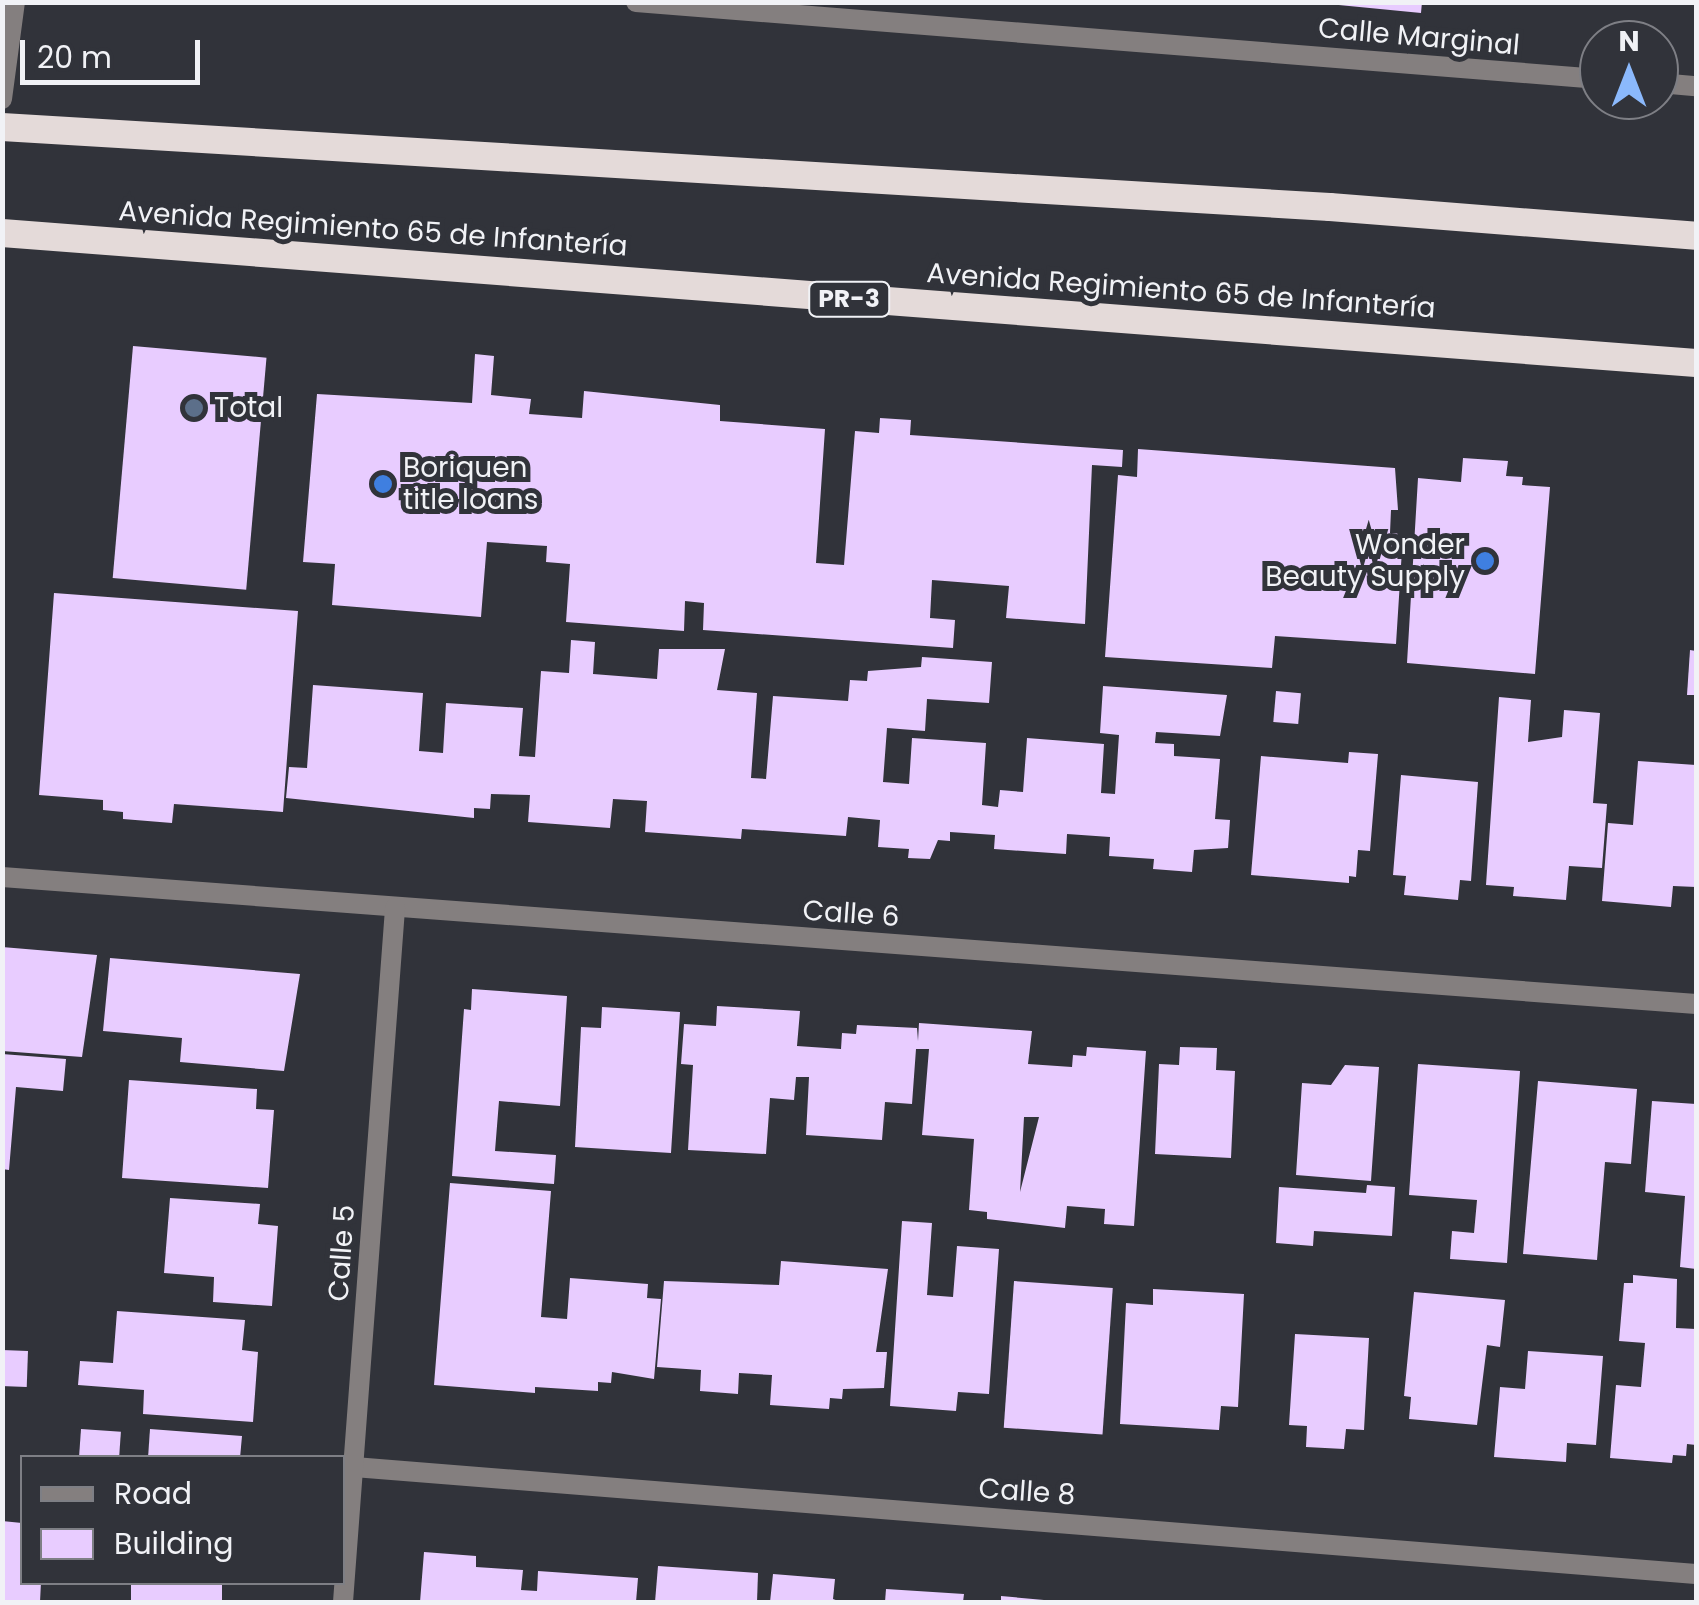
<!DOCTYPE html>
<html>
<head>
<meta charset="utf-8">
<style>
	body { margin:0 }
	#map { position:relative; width:1699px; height:1605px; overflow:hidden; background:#31333a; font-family:Poppins,sans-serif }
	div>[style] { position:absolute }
	.building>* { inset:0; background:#e8ccff; transform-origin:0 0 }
	.minor>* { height:20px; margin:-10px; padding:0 10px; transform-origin:10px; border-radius:10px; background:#847f7f }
	.trunk>* { height:28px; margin:-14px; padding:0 14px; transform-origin:14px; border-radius:14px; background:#e4dad9 }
	.dots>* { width:28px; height:28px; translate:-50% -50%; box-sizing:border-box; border:5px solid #31333a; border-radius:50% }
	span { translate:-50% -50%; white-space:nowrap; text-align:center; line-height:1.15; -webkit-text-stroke:10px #31333a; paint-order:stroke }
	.shield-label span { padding:2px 8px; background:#31333a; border:2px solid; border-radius:8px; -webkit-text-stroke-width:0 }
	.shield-label { font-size:25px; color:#f1f2f6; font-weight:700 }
	.street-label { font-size:28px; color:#f1f2f6 }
	.poi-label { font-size:28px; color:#f1f2f6 }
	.left { translate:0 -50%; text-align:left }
	.right { translate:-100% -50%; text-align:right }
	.frame { position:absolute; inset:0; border:5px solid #f1f2f6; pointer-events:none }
	.legend { position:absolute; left:20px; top:1455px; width:325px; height:130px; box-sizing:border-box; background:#31333a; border:2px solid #7e7f85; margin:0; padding:12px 18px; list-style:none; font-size:30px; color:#f1f2f6 }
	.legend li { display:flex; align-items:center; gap:20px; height:50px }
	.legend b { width:50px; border:2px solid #7e7f85 }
	.north { position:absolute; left:1579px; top:20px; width:100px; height:100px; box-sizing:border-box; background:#31333a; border:2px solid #7e7f85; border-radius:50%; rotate:0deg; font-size:28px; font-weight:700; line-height:40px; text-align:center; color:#f1f2f6 }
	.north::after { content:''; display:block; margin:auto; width:35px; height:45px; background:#8bb9fc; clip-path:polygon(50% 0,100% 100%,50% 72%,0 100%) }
	.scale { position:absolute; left:20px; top:40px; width:180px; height:45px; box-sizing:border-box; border:5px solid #f1f2f6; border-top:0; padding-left:12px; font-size:30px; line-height:35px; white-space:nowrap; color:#f1f2f6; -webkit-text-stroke:8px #31333a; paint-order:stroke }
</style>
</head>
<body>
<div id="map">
	<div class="building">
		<div style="clip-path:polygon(1308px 2px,1422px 2px,1421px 13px)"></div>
		<div style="left:133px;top:346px;width:134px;height:233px;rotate:5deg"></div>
		<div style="clip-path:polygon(475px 354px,494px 356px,491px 395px,531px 399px,529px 414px,582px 418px,584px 391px,720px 405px,720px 421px,825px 429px,816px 563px,844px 565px,855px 431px,879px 433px,880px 418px,911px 420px,910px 435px,1123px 450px,1122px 467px,1092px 465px,1085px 624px,1006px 618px,1009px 586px,932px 580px,930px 618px,955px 620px,953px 648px,703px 630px,704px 603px,685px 601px,684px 631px,566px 622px,570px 564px,546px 562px,547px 546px,487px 542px,481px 617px,332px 605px,335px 564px,303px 562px,317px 394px,472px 403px)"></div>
		<div style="clip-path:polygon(1138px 449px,1395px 468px,1398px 510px,1391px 510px,1390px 533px,1403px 534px,1396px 644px,1275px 636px,1272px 668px,1105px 657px,1118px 475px,1137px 477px)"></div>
		<div style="clip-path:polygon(1463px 458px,1508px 461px,1506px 476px,1523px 477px,1522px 485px,1550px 487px,1535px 674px,1407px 663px,1418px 478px,1461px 482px)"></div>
		<div style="clip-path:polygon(54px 593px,298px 611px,283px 812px,174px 804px,172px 823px,123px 819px,123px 812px,103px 810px,103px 800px,39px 795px)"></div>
		<div style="clip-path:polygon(571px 640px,595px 642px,593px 674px,657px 679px,659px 649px,725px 649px,717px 690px,757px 693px,751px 778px,766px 779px,773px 696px,848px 701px,850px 680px,867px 681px,868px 671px,921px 667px,922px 657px,992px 662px,989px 703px,927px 699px,925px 731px,887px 728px,883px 782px,909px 784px,912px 738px,986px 743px,982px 805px,998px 807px,1000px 790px,1023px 792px,1027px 738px,1104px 744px,1101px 793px,1115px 794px,1119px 735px,1100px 733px,1103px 686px,1227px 695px,1220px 736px,1156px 732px,1155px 743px,1174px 744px,1174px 756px,1220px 759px,1215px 819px,1230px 820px,1228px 848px,1194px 850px,1192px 872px,1153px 869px,1154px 859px,1109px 856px,1110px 837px,1067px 834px,1066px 854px,994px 849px,995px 835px,950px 832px,950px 841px,938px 840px,930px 859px,908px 858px,909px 849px,878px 847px,880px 820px,848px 817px,846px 836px,742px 829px,741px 839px,645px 832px,647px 801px,613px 799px,610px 828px,528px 822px,530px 795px,491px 794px,490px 809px,474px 808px,474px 818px,286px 798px,289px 767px,307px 768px,313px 685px,423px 693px,419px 751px,443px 753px,446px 703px,523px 708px,519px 756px,535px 757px,541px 671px,569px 673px)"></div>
		<div style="clip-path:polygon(1690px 650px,1696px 651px,1696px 695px,1687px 695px)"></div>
		<div style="left:1276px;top:691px;width:25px;height:31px;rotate:5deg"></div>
		<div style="clip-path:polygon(1499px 697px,1531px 700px,1528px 742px,1562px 737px,1564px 710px,1600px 713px,1593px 803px,1607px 804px,1602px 868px,1569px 866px,1566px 900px,1513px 896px,1514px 887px,1486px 885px)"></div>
		<div style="clip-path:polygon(1349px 752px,1378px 754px,1370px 851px,1358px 850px,1356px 877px,1349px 876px,1349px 883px,1251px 875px,1261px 756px,1348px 763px)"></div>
		<div style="clip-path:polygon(1638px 761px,1696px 765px,1696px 887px,1673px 886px,1671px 907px,1602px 901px,1608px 823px,1633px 825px)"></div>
		<div style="clip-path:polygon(1401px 775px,1478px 782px,1471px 881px,1460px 880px,1458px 900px,1404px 895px,1406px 876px,1393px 875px)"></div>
		<div style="clip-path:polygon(2px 947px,97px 955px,82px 1057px,2px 1051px)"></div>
		<div style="clip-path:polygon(110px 958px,300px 974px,284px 1071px,180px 1062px,182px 1038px,103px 1031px)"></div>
		<div style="clip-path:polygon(472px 989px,567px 996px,560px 1106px,499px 1101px,495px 1151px,556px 1155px,554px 1184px,452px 1176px,464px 1009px,471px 1010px)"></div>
		<div style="clip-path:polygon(evenodd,717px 1006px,800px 1011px,797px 1046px,841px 1049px,842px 1033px,856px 1034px,857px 1025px,917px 1028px,918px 1041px,919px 1023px,1032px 1031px,1028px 1064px,1072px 1067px,1073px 1055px,1086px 1056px,1087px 1047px,1146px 1051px,1134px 1226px,1104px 1224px,1105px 1209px,1067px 1206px,1065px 1228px,987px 1219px,987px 1212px,969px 1210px,974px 1139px,922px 1135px,929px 1049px,916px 1049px,912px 1104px,885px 1102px,882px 1140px,806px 1135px,809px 1077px,796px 1077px,794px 1100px,770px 1098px,766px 1154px,688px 1150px,693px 1065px,681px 1064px,684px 1024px,716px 1026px,717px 1006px,1024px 1117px,1039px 1117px,1020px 1192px,1024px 1117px)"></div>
		<div style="clip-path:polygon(602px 1007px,680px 1012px,671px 1153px,575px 1147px,581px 1027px,601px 1028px)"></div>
		<div style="clip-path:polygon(1180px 1047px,1217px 1048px,1216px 1070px,1235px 1071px,1231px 1158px,1155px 1154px,1159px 1064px,1179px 1065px)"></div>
		<div style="clip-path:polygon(2px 1054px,66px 1059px,63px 1091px,16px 1087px,9px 1170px,2px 1169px)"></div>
		<div style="clip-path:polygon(1418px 1064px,1520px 1071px,1507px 1263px,1450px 1259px,1452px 1231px,1474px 1233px,1477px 1200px,1409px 1195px)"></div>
		<div style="clip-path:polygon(1345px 1065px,1379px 1067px,1371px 1181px,1296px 1175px,1302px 1083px,1331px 1085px)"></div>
		<div style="clip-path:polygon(129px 1080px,257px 1089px,256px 1109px,274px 1110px,268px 1188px,122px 1178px)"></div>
		<div style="clip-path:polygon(1538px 1081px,1637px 1089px,1631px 1164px,1605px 1162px,1597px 1260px,1523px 1254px)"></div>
		<div style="clip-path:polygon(1652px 1101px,1696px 1104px,1696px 1269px,1680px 1267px,1685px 1196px,1645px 1192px)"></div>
		<div style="clip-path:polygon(450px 1183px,551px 1191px,541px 1317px,567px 1319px,570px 1278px,648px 1284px,647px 1298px,661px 1299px,654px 1379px,612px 1372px,611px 1383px,598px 1382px,598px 1391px,535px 1387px,535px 1393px,434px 1385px)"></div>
		<div style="clip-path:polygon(1367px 1185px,1395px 1187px,1392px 1236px,1314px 1231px,1313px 1246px,1276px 1243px,1279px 1187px,1366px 1193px)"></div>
		<div style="clip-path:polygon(170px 1198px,260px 1204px,258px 1224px,278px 1226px,272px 1306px,213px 1302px,214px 1277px,164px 1273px)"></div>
		<div style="clip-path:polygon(902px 1221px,932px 1223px,927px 1295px,953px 1297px,957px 1246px,999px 1249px,989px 1394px,958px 1392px,956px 1411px,890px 1406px)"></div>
		<div style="clip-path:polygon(781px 1261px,888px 1269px,876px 1352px,887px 1352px,884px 1388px,843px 1389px,842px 1399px,830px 1398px,829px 1409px,770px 1405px,772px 1375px,739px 1373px,738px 1394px,700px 1391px,701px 1370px,657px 1367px,664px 1281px,779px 1285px)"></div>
		<div style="clip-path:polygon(1633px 1275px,1677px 1279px,1676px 1328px,1696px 1329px,1696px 1445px,1687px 1444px,1686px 1456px,1673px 1455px,1672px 1463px,1610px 1458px,1616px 1385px,1641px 1387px,1645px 1343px,1619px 1341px,1624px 1283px,1633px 1283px)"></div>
		<div style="left:1014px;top:1281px;width:99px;height:147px;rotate:4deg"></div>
		<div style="clip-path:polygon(1153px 1289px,1244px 1294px,1238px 1407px,1221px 1406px,1219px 1430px,1120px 1424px,1126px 1303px,1153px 1305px)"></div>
		<div style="clip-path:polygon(1414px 1292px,1505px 1300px,1500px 1347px,1487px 1345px,1477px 1425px,1409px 1419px,1411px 1397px,1404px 1396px)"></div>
		<div style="clip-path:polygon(117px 1311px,245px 1320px,242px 1350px,258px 1352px,253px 1422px,143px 1414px,144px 1390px,78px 1385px,80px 1361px,113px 1363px)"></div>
		<div style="clip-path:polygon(1295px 1334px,1369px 1338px,1364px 1430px,1346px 1429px,1344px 1449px,1306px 1447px,1307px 1426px,1289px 1425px)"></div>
		<div style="left:2px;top:1350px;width:26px;height:36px;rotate:2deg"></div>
		<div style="clip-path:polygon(1528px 1351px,1603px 1356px,1596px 1445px,1567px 1443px,1566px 1462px,1494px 1457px,1500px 1387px,1525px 1389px)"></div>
		<div style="left:81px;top:1429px;width:40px;height:29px;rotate:4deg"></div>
		<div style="clip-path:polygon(150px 1429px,242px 1436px,240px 1458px,148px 1458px)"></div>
		<div style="clip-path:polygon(2px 1521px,22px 1523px,22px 1582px,41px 1582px,40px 1602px,2px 1602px)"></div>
		<div style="clip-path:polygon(424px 1552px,476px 1556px,476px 1567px,523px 1570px,521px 1590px,537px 1591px,538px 1571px,638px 1578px,636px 1602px,420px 1602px)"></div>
		<div style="clip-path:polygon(658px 1566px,758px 1573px,757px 1602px,655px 1602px)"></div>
		<div style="clip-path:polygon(773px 1574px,835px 1579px,833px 1599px,841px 1602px,770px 1602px)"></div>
		<div style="left:131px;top:1582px;width:91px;height:20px"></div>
		<div style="clip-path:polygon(886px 1589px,964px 1594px,963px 1602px,885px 1602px)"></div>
		<div style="clip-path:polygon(1001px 1596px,1044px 1600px,1044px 1602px,1001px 1602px)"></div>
	</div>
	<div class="minor">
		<div style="left:636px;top:2px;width:966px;rotate:4.57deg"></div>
		<div style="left:1659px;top:83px;width:37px;rotate:5deg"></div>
		<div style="left:2px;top:99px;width:98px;rotate:-82.4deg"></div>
		<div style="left:2px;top:877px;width:1699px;rotate:4.29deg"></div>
		<div style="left:354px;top:1467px;width:1346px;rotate:4.56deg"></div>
		<div style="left:343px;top:1602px;width:696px;rotate:-85.71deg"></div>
	</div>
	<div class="trunk">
		<div style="left:2px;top:127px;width:1330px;rotate:3.45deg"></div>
		<div style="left:1330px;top:207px;width:367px;rotate:4.5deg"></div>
		<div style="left:2px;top:233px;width:1699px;rotate:4.39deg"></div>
	</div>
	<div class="dots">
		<div style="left:194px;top:408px;background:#5c6f8a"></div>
		<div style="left:383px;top:484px;background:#3f7fe0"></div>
		<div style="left:1485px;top:561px;background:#3f7fe0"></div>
	</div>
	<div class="shield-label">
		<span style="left:849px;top:299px">PR-3</span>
	</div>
	<div class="street-label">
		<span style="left:1419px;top:37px;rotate:5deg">Calle Marginal</span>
		<span style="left:373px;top:229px;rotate:4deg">Avenida Regimiento 65 de Infantería</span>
		<span style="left:1181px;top:291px;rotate:4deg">Avenida Regimiento 65 de Infantería</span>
		<span style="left:851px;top:914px;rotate:4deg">Calle 6</span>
		<span style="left:342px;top:1253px;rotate:-86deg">Calle 5</span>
		<span style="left:1027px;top:1492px;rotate:4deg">Calle 8</span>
	</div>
	<div class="poi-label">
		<span class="left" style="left:214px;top:408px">Total</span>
		<span class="left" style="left:403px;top:484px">Boriquen<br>title loans</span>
		<span class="right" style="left:1465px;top:561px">Wonder<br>Beauty Supply</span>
	</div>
	<div class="frame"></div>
	<ul class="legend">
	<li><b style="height:12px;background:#847f7f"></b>Road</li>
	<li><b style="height:28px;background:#e8ccff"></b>Building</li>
	</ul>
	<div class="north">N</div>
	<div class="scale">20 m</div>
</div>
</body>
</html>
